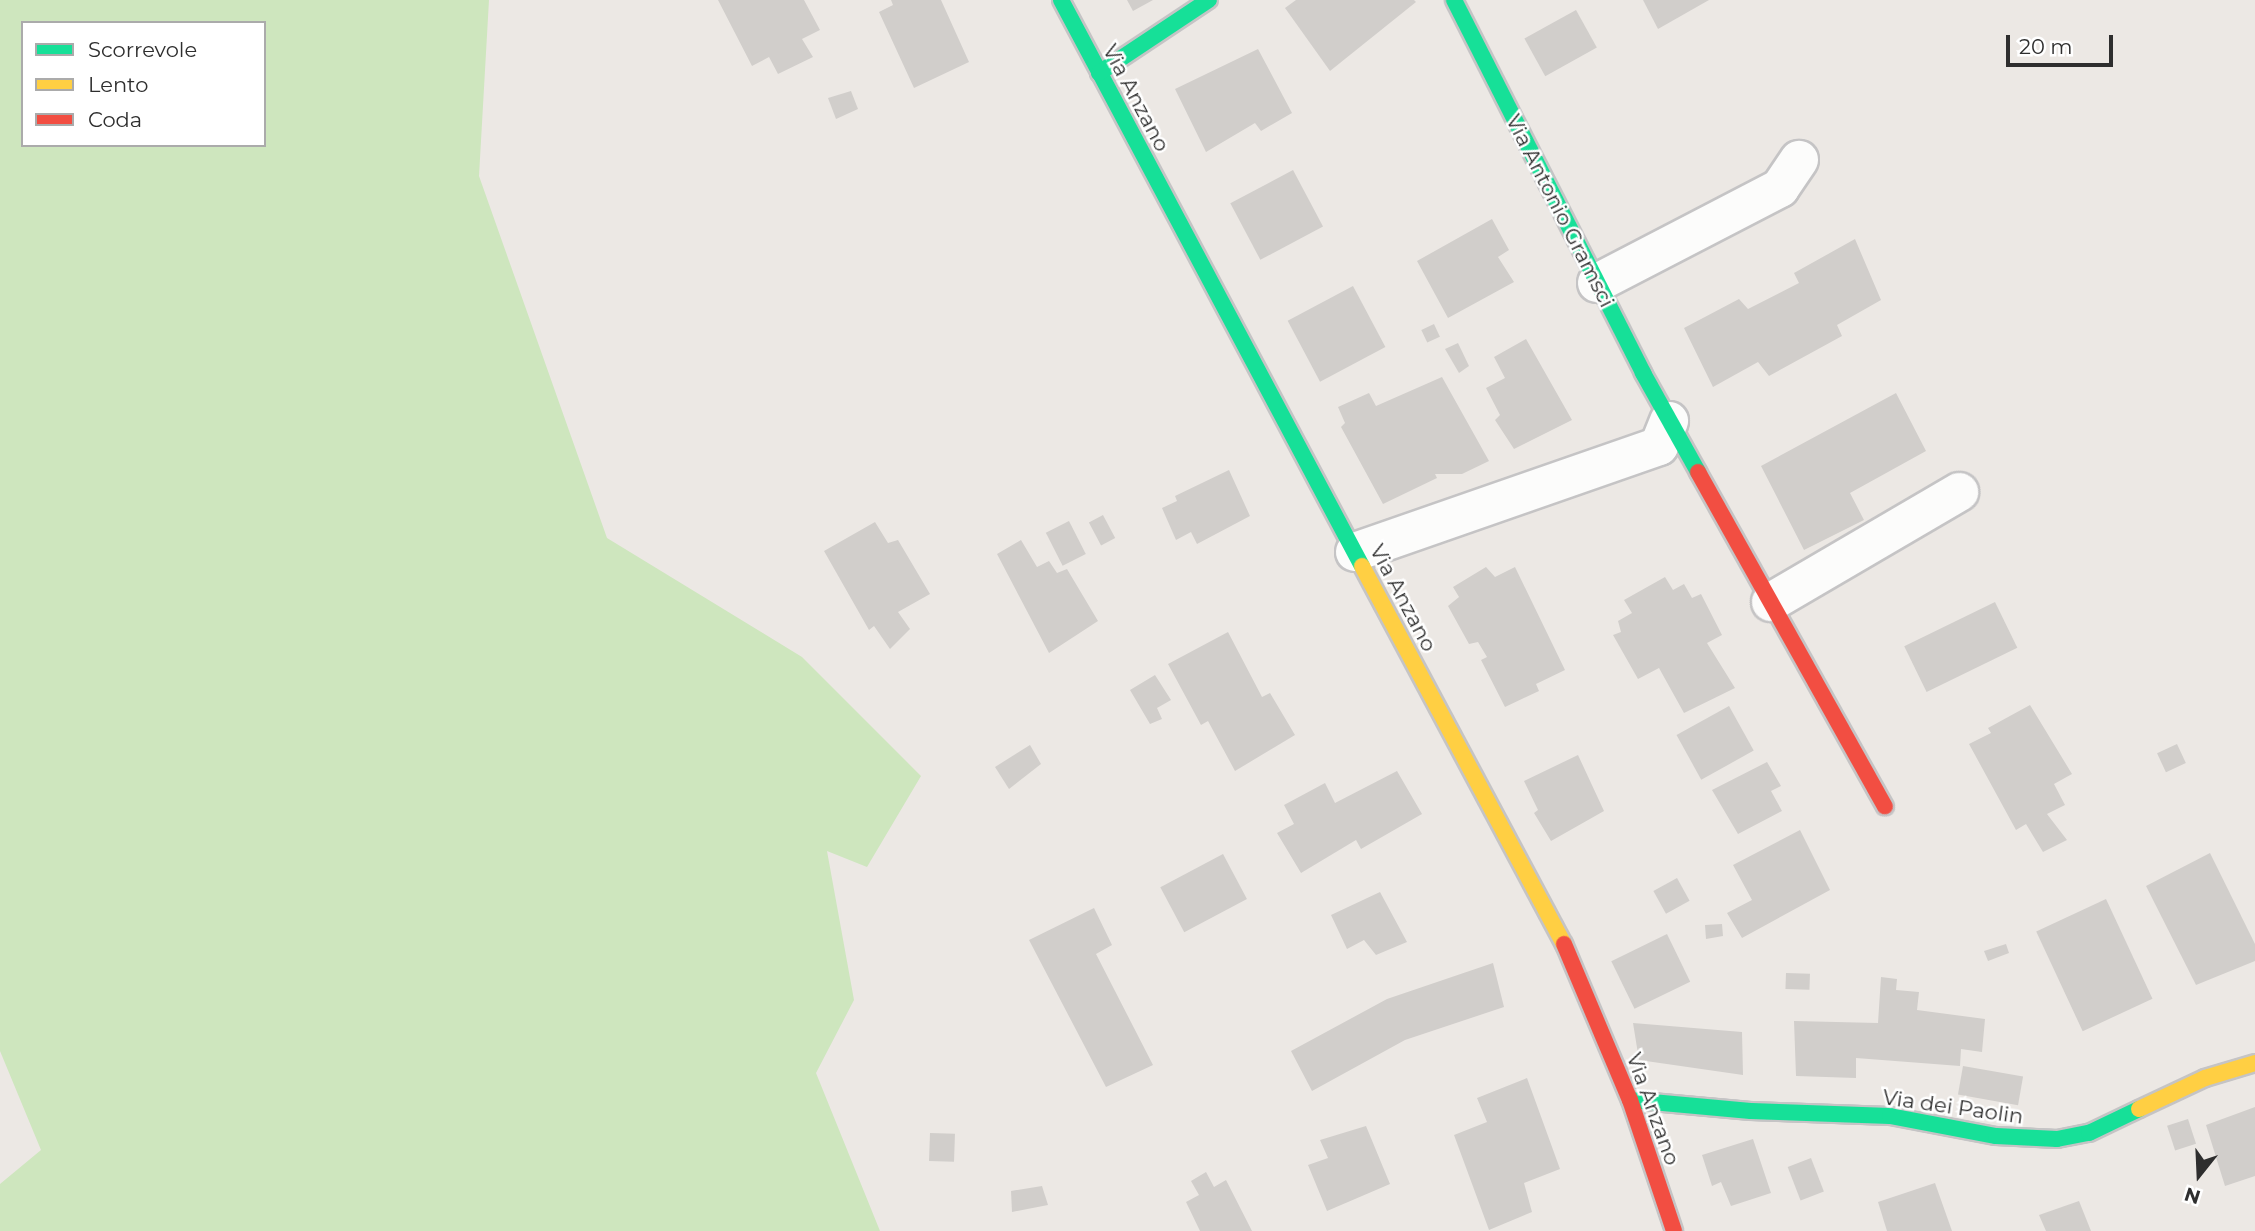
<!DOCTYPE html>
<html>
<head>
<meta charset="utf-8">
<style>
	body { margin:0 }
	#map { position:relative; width:2255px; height:1231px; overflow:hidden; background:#ece8e4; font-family:Montserrat,sans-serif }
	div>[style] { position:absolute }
	.green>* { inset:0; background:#cee6be }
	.building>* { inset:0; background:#d1cecb; transform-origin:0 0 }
	.roads { filter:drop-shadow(2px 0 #c5c4c5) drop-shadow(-2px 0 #c5c4c5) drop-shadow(0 2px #c5c4c5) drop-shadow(0 -2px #c5c4c5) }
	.street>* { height:38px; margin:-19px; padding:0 19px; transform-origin:19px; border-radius:19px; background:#fcfcfb }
	.fast>* { height:16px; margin:-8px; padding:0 8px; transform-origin:8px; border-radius:8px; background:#16e098 }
	.slow>* { height:16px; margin:-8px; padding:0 8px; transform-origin:8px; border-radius:8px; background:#ffcf43 }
	.jam>* { height:16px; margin:-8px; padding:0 8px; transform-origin:8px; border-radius:8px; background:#f24e42 }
	span { translate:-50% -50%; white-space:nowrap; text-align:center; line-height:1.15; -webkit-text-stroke:5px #fff; paint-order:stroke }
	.street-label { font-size:21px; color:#2e2e2e }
	.legend { position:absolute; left:21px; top:21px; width:245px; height:126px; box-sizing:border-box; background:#fff; border:2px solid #ababab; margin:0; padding:9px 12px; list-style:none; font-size:21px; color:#2e2e2e }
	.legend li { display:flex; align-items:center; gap:14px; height:35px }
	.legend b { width:35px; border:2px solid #ababab }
	.north { position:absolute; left:2164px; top:1140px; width:70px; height:70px; -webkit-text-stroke:5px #fff; paint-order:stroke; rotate:198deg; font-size:19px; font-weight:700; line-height:28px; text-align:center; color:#2e2e2e }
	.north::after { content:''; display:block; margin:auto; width:24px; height:32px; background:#2e2e2e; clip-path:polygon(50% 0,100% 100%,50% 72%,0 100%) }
	.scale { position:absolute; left:2006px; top:35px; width:107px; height:32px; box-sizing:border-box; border:4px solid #2e2e2e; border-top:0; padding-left:9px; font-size:21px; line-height:24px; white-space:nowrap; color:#2e2e2e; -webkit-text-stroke:5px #fff; paint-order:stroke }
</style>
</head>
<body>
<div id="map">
	<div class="green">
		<div style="clip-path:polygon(evenodd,0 0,489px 0,479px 176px,607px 538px,802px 657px,921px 776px,867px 867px,827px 851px,854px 1000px,816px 1073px,880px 1231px,0 1231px,0 1184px,41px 1150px,0 1051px,0 0,23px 23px,264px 23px,264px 145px,23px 145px,23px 23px)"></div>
	</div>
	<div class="building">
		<div style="clip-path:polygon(718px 0,804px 0,820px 30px,802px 39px,813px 57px,778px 74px,769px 57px,752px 66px)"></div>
		<div style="clip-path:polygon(891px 0,941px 0,969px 62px,914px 88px,879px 12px,893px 5px)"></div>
		<div style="clip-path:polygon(1127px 0,1153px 0,1133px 11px)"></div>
		<div style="clip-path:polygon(1296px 0,1414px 0,1416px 2px,1330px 71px,1285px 8px)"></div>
		<div style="clip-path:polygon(1643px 0,1709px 0,1658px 29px)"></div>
		<div style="left:1576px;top:10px;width:43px;height:59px;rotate:61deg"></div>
		<div style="clip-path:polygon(1258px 49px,1292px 113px,1261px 131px,1255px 123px,1206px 152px,1175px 89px)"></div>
		<div style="clip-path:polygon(851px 91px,858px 109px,836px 119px,828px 98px)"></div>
		<div style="left:1293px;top:170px;width:64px;height:71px;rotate:62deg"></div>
		<div style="clip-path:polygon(1492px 219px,1509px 250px,1498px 257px,1514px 282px,1448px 318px,1417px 261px)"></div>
		<div style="clip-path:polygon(1855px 239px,1881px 300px,1837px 325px,1842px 336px,1769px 376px,1758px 362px,1713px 387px,1684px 328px,1739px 299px,1748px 309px,1799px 283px,1794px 273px)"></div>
		<div style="left:1353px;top:286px;width:69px;height:74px;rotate:62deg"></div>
		<div style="left:1434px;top:324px;width:14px;height:14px;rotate:65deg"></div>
		<div style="clip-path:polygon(1526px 339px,1572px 420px,1514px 449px,1495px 420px,1500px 415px,1486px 388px,1505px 378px,1494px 357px)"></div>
		<div style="clip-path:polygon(1458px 343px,1469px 366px,1459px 373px,1445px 349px)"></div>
		<div style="clip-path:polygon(1442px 377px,1489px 461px,1462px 474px,1435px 474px,1437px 478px,1383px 504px,1341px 427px,1345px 423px,1338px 407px,1369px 393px,1376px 406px)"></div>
		<div style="clip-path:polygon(1896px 393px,1926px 451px,1850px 493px,1864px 520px,1804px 550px,1761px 466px)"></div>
		<div style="clip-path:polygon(1229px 470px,1250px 516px,1197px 544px,1191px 532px,1176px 540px,1162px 508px,1177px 501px,1175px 496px)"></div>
		<div style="left:1103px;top:515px;width:26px;height:16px;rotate:62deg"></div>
		<div style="left:1069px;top:521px;width:37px;height:26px;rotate:63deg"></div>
		<div style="clip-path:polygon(875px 522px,888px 543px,898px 540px,930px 594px,898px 612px,910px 629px,890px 649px,874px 626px,869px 630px,824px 551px)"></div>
		<div style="clip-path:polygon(1021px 540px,1037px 567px,1049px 561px,1057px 573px,1067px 569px,1098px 621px,1049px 653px,997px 554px)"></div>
		<div style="clip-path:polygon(1486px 567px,1495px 577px,1515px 567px,1565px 670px,1536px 684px,1539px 691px,1505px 707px,1481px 660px,1487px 657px,1478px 642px,1469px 644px,1448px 606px,1459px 597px,1453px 587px)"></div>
		<div style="clip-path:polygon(1665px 577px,1673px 590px,1684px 584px,1692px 598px,1701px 594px,1722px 635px,1707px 643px,1735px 688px,1684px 713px,1659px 668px,1638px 679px,1613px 635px,1621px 632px,1618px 621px,1632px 613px,1624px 600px)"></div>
		<div style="left:1995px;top:602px;width:51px;height:101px;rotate:64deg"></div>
		<div style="clip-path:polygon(1228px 632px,1262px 697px,1270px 693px,1295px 735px,1235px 771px,1208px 721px,1201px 725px,1168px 664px)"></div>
		<div style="clip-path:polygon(1155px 675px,1171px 700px,1157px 708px,1162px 719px,1150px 724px,1130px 690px)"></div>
		<div style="clip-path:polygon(2030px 705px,2072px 774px,2054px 784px,2065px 805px,2047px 814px,2067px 840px,2043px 852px,2026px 824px,2016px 830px,1969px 744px,1991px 733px,1988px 728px)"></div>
		<div style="left:1729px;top:706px;width:51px;height:60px;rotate:61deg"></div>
		<div style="left:2177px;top:744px;width:21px;height:22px;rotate:65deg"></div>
		<div style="clip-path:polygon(1030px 745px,1041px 764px,1009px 789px,995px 767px)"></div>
		<div style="clip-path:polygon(1578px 755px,1604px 811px,1551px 841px,1534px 813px,1538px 810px,1524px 781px)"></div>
		<div style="clip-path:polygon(1767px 762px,1781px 786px,1771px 791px,1782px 811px,1738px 834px,1712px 790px)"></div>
		<div style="clip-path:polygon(1397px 771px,1422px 814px,1361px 849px,1356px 840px,1301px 873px,1277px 833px,1294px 824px,1284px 805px,1325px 783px,1335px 803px)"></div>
		<div style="clip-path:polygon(1800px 830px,1830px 890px,1742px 938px,1727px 913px,1752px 900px,1733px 865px)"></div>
		<div style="clip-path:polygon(2210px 853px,2255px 944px,2255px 961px,2196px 985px,2146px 886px)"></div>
		<div style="left:1223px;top:854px;width:51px;height:71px;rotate:62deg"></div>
		<div style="left:1677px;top:878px;width:26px;height:27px;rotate:61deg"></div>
		<div style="clip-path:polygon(1380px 892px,1407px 942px,1376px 955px,1364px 940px,1347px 949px,1331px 915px)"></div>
		<div style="left:2106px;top:899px;width:110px;height:77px;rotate:65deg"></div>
		<div style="clip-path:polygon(1094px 908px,1112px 945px,1096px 954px,1153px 1065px,1106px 1087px,1029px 940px)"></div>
		<div style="clip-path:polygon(1722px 924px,1723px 936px,1706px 939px,1705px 925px)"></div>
		<div style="left:1667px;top:934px;width:53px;height:62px;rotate:64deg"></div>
		<div style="clip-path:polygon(2006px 944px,2009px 953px,1988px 961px,1984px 951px)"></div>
		<div style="clip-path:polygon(1493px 963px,1504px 1007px,1405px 1040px,1312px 1091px,1291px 1051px,1387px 999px)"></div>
		<div style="left:1786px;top:973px;width:24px;height:16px;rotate:2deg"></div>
		<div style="clip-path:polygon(1881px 977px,1897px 979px,1896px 990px,1919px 992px,1917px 1010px,1985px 1019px,1982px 1052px,1961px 1049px,1960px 1066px,1856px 1058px,1856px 1078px,1796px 1076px,1794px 1021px,1878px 1023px)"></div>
		<div style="clip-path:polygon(1633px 1023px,1742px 1032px,1743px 1075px,1639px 1060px)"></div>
		<div style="left:1963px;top:1066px;width:61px;height:29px;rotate:10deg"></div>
		<div style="clip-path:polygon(1527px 1078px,1560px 1169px,1524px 1183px,1532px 1212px,1489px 1230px,1454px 1135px,1487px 1122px,1477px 1098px)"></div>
		<div style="clip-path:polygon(2255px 1107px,2255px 1176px,2225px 1186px,2206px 1125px)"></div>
		<div style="left:2188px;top:1119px;width:26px;height:22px;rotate:72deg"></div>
		<div style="clip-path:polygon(1366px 1126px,1390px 1184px,1327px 1211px,1308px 1165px,1328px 1158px,1320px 1140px)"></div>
		<div style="left:930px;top:1133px;width:25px;height:28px;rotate:2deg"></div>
		<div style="clip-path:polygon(1753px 1139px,1771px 1193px,1731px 1206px,1721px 1182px,1712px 1186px,1702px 1155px)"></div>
		<div style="left:1811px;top:1158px;width:36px;height:25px;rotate:69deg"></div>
		<div style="clip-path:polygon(1206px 1172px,1214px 1187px,1226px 1180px,1252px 1231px,1200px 1231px,1186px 1202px,1199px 1195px,1191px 1181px)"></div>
		<div style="clip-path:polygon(1935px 1183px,1952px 1231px,1887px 1231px,1878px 1202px)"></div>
		<div style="clip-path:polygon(1042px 1186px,1048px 1205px,1012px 1212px,1011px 1191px)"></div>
		<div style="clip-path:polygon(2079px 1201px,2091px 1231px,2046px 1231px,2039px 1215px)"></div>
	</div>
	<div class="roads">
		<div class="street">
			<div style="left:1597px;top:283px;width:206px;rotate:-27.4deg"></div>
			<div style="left:1780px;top:188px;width:34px;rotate:-56deg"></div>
			<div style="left:1355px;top:552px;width:322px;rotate:-19.2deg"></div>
			<div style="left:1659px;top:446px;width:27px;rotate:-68deg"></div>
			<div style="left:1771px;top:602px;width:218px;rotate:-30.3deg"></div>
		</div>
		<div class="fast">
			<div style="left:1061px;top:0;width:641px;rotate:62deg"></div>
			<div style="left:1454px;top:0;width:418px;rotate:63.1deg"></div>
			<div style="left:1643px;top:373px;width:113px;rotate:60.9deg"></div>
			<div style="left:1099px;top:73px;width:132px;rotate:-33.6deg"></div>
			<div style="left:1630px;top:1100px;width:121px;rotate:5.2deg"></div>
			<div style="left:1751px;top:1111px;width:139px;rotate:2.1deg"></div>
			<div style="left:1890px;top:1116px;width:108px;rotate:10.7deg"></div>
			<div style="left:1996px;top:1136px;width:61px;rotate:2.8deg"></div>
			<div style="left:2057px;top:1139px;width:33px;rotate:-11deg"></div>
			<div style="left:2089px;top:1133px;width:55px;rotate:-25.6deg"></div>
		</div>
		<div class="slow">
			<div style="left:1362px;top:566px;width:429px;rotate:61.9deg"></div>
			<div style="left:2139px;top:1109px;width:73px;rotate:-25.2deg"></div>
			<div style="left:2205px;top:1078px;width:52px;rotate:-16.7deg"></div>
		</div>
		<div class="jam">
			<div style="left:1698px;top:472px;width:383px;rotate:60.8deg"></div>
			<div style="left:1564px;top:944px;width:169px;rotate:67.1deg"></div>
			<div style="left:1630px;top:1100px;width:138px;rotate:71.4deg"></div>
		</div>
	</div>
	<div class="street-label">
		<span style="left:1136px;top:98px;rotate:62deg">Via Anzano</span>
		<span style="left:1560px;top:211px;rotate:63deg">Via Antonio Gramsci</span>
		<span style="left:1403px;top:598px;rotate:62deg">Via Anzano</span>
		<span style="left:1953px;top:1107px;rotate:8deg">Via dei Paolin</span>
		<span style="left:1653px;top:1109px;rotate:70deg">Via Anzano</span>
	</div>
	<ul class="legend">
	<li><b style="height:9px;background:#16e098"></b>Scorrevole</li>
	<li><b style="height:9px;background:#ffcf43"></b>Lento</li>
	<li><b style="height:9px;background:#f24e42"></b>Coda</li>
	</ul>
	<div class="north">N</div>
	<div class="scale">20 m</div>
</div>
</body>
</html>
